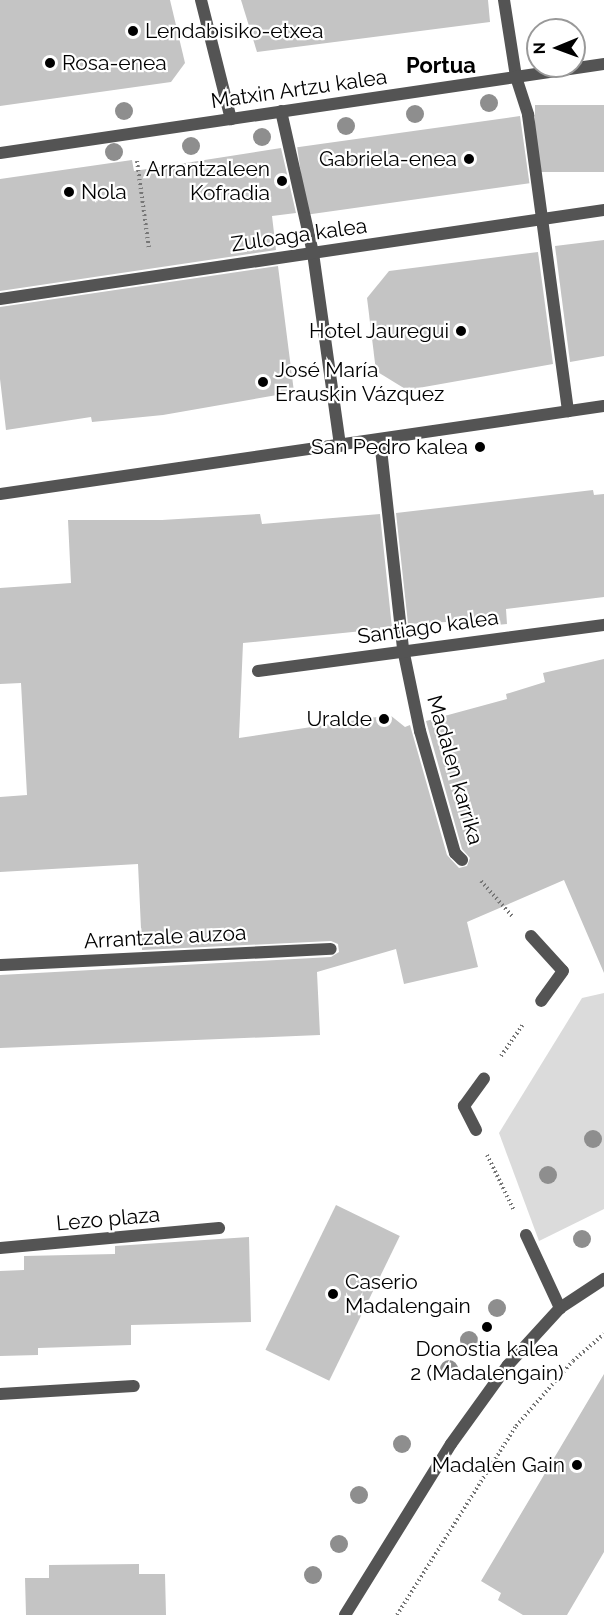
<!DOCTYPE html>
<html>
<head>
<meta charset="utf-8">
<style>
	body { margin:0 }
	#map { position:relative; width:604px; height:1615px; overflow:hidden; background:#fff; font-family:Raleway,sans-serif }
	div>[style] { position:absolute }
	.green>* { inset:0; background:#dbdbdb }
	.building>* { inset:0; background:#c4c4c4; transform-origin:0 0 }
	.path>* { height:4px; margin-top:-2px; transform-origin:0; background:repeating-linear-gradient(90deg,#767676 0 1.5px,transparent 0 4.5px) }
	.pedestrian>* { height:12px; margin:-6px; padding:0 6px; transform-origin:6px; border-radius:6px; background:#545454 }
	.minor>* { height:12px; margin:-6px; padding:0 6px; transform-origin:6px; border-radius:6px; background:#545454 }
	.tertiary>* { height:12px; margin:-6px; padding:0 6px; transform-origin:6px; border-radius:6px; background:#545454 }
	.trees>* { width:18px; height:18px; margin:-9px; border-radius:50%; background:#8e8e8e }
	.dots>* { width:16px; height:16px; translate:-50% -50%; box-sizing:border-box; border:3px solid #fff; border-radius:50% }
	span { translate:-50% -50%; white-space:nowrap; text-align:center; line-height:1.15; -webkit-text-stroke:4.5px #fff; paint-order:stroke }
	.poi-label { font-size:21px; color:#000 }
	.left { translate:0 -50%; text-align:left }
	.right { translate:-100% -50%; text-align:right }
	.street-label { font-size:21px; color:#000 }
	.neighbourhood-label { font-size:22px; color:#000; font-weight:700 }
	.north { position:absolute; left:526px; top:18px; width:60px; height:60px; box-sizing:border-box; background:#fff; border:2px solid #999; border-radius:50%; rotate:269deg; font-size:16px; font-weight:700; line-height:24px; text-align:center; color:#000 }
	.north::after { content:''; display:block; margin:auto; width:21px; height:27px; background:#000; clip-path:polygon(50% 0,100% 100%,50% 72%,0 100%) }
</style>
</head>
<body>
<div id="map">
	<div class="green">
		<div style="clip-path:polygon(604px 993px,604px 1209px,539px 1241px,499px 1133px,582px 998px)"></div>
	</div>
	<div class="building">
		<div style="clip-path:polygon(0 0,170px 0,185px 63px,171px 82px,0 106px)"></div>
		<div style="clip-path:polygon(241px 0,488px 0,490px 22px,257px 52px)"></div>
		<div style="left:604px;top:105px;width:67px;height:69px;rotate:90deg"></div>
		<div style="left:520px;top:116px;width:68px;height:225px;rotate:82deg"></div>
		<div style="clip-path:polygon(281px 148px,296px 213px,272px 216px,276px 250px,0 291px,0 179px,132px 160px,134px 171px)"></div>
		<div style="clip-path:polygon(604px 240px,604px 356px,570px 362px,555px 246px)"></div>
		<div style="clip-path:polygon(538px 252px,553px 364px,407px 390px,376px 371px,367px 298px,389px 271px)"></div>
		<div style="clip-path:polygon(278px 266px,294px 392px,163px 415px,92px 422px,91px 417px,6px 430px,0 379px,0 307px)"></div>
		<div style="clip-path:polygon(593px 490px,594px 495px,604px 494px,604px 597px,506px 609px,507px 624px,466px 628px,465px 621px,408px 624px,396px 513px)"></div>
		<div style="clip-path:polygon(260px 514px,262px 524px,380px 514px,392px 628px,243px 643px,239px 738px,390px 715px,405px 727px,410px 725px,447px 855px,459px 868px,467px 866px,470px 858px,462px 849px,426px 721px,507px 699px,506px 694px,545px 682px,543px 673px,604px 659px,604px 973px,564px 880px,467px 922px,478px 967px,404px 984px,396px 949px,317px 972px,320px 1035px,0 1048px,0 975px,331px 957px,339px 952px,338px 944px,331px 941px,142px 950px,138px 864px,0 872px,0 797px,27px 795px,21px 683px,0 684px,0 588px,71px 583px,68px 520px,162px 520px)"></div>
		<div style="left:336px;top:1205px;width:71px;height:161px;rotate:26deg"></div>
		<div style="clip-path:polygon(249px 1237px,251px 1322px,131px 1325px,131px 1345px,38px 1348px,38px 1355px,0 1356px,0 1271px,24px 1270px,24px 1256px,115px 1254px,115px 1246px)"></div>
		<div style="clip-path:polygon(604px 1374px,604px 1552px,567px 1615px,523px 1615px,498px 1600px,501px 1593px,481px 1581px)"></div>
		<div style="clip-path:polygon(139px 1564px,139px 1574px,165px 1574px,166px 1615px,26px 1615px,25px 1578px,49px 1578px,49px 1565px)"></div>
	</div>
	<div class="path">
		<div style="left:137px;top:161px;width:89px;rotate:82.2deg"></div>
		<div style="left:481px;top:881px;width:47px;rotate:48.5deg"></div>
		<div style="left:501px;top:1056px;width:40px;rotate:-55.1deg"></div>
		<div style="left:487px;top:1155px;width:61px;rotate:63.9deg"></div>
		<div style="left:397px;top:1615px;width:223px;rotate:-57.8deg"></div>
		<div style="left:516px;top:1426px;width:86px;rotate:-48.8deg"></div>
		<div style="left:573px;top:1361px;width:41px;rotate:-41.1deg"></div>
	</div>
	<div class="pedestrian">
		<div style="left:504px;top:0;width:78px;rotate:81.1deg"></div>
		<div style="left:516px;top:77px;width:40px;rotate:72deg"></div>
		<div style="left:528px;top:115px;width:299px;rotate:82.3deg"></div>
		<div style="left:380px;top:440px;width:210px;rotate:83.7deg"></div>
		<div style="left:403px;top:649px;width:84px;rotate:78.3deg"></div>
		<div style="left:420px;top:731px;width:127px;rotate:74deg"></div>
		<div style="left:455px;top:853px;width:10px;rotate:45deg"></div>
		<div style="left:531px;top:936px;width:47px;rotate:47.6deg"></div>
		<div style="left:563px;top:971px;width:37px;rotate:126deg"></div>
		<div style="left:476px;top:1130px;width:27px;rotate:-117deg"></div>
		<div style="left:464px;top:1106px;width:34px;rotate:-54deg"></div>
		<div style="left:526px;top:1235px;width:81px;rotate:65deg"></div>
	</div>
	<div class="minor">
		<div style="left:201px;top:0;width:123px;rotate:75.9deg"></div>
		<div style="left:281px;top:111px;width:146px;rotate:77.3deg"></div>
		<div style="left:313px;top:253px;width:195px;rotate:82deg"></div>
		<div style="left:0;top:494px;width:610px;rotate:-8.29deg"></div>
		<div style="left:258px;top:671px;width:349px;rotate:-7.6deg"></div>
		<div style="left:1px;top:965px;width:330px;rotate:-2.8deg"></div>
		<div style="left:0;top:1248px;width:220px;rotate:-5.2deg"></div>
		<div style="left:0;top:1394px;width:134px;rotate:-3.4deg"></div>
	</div>
	<div class="tertiary">
		<div style="left:0;top:153px;width:611px;rotate:-8.38deg"></div>
		<div style="left:0;top:299px;width:611px;rotate:-8.38deg"></div>
		<div style="left:345px;top:1615px;width:201px;rotate:-58.2deg"></div>
		<div style="left:451px;top:1444px;width:97px;rotate:-54.2deg"></div>
		<div style="left:508px;top:1365px;width:77px;rotate:-47.6deg"></div>
		<div style="left:560px;top:1308px;width:53px;rotate:-33.4deg"></div>
	</div>
	<div class="trees">
		<div style="left:489px;top:103px"></div>
		<div style="left:124px;top:111px"></div>
		<div style="left:415px;top:114px"></div>
		<div style="left:346px;top:126px"></div>
		<div style="left:262px;top:137px"></div>
		<div style="left:191px;top:146px"></div>
		<div style="left:114px;top:152px"></div>
		<div style="left:593px;top:1139px"></div>
		<div style="left:548px;top:1175px"></div>
		<div style="left:582px;top:1239px"></div>
		<div style="left:497px;top:1308px"></div>
		<div style="left:469px;top:1340px"></div>
		<div style="left:449px;top:1369px"></div>
		<div style="left:402px;top:1444px"></div>
		<div style="left:359px;top:1495px"></div>
		<div style="left:339px;top:1544px"></div>
		<div style="left:313px;top:1575px"></div>
	</div>
	<div class="dots">
		<div style="left:133px;top:31px;background:#000"></div>
		<div style="left:50px;top:63px;background:#000"></div>
		<div style="left:469px;top:159px;background:#000"></div>
		<div style="left:282px;top:181px;background:#000"></div>
		<div style="left:69px;top:192px;background:#000"></div>
		<div style="left:461px;top:331px;background:#000"></div>
		<div style="left:263px;top:382px;background:#000"></div>
		<div style="left:480px;top:447px;background:#000"></div>
		<div style="left:384px;top:719px;background:#000"></div>
		<div style="left:333px;top:1294px;background:#000"></div>
		<div style="left:487px;top:1327px;background:#000"></div>
		<div style="left:577px;top:1465px;background:#000"></div>
	</div>
	<div class="poi-label">
		<span class="left" style="left:145px;top:31px">Lendabisiko-etxea</span>
		<span class="left" style="left:62px;top:63px">Rosa-enea</span>
		<span class="right" style="left:457px;top:159px">Gabriela-enea</span>
		<span class="right" style="left:270px;top:181px">Arrantzaleen<br>Kofradia</span>
		<span class="left" style="left:81px;top:192px">Nola</span>
		<span class="right" style="left:449px;top:331px">Hotel Jauregui</span>
		<span class="left" style="left:275px;top:382px">José María<br>Erauskin Vázquez</span>
		<span class="right" style="left:468px;top:447px">San Pedro kalea</span>
		<span class="right" style="left:372px;top:719px">Uralde</span>
		<span class="left" style="left:345px;top:1294px">Caserio<br>Madalengain</span>
		<span style="left:487px;top:1361px">Donostia kalea<br>2 (Madalengain)</span>
		<span class="right" style="left:565px;top:1465px">Madalen Gain</span>
	</div>
	<div class="street-label">
		<span style="left:299px;top:89px;rotate:-8deg">Matxin Artzu kalea</span>
		<span style="left:299px;top:235px;rotate:-8deg">Zuloaga kalea</span>
		<span style="left:428px;top:627px;rotate:-8deg">Santiago kalea</span>
		<span style="left:455px;top:770px;rotate:74deg">Madalen karrika</span>
		<span style="left:165px;top:937px;rotate:-3deg">Arrantzale auzoa</span>
		<span style="left:108px;top:1219px;rotate:-5deg">Lezo plaza</span>
	</div>
	<div class="neighbourhood-label">
		<span style="left:441px;top:66px">Portua</span>
	</div>
	<div class="north">N</div>
</div>
</body>
</html>
